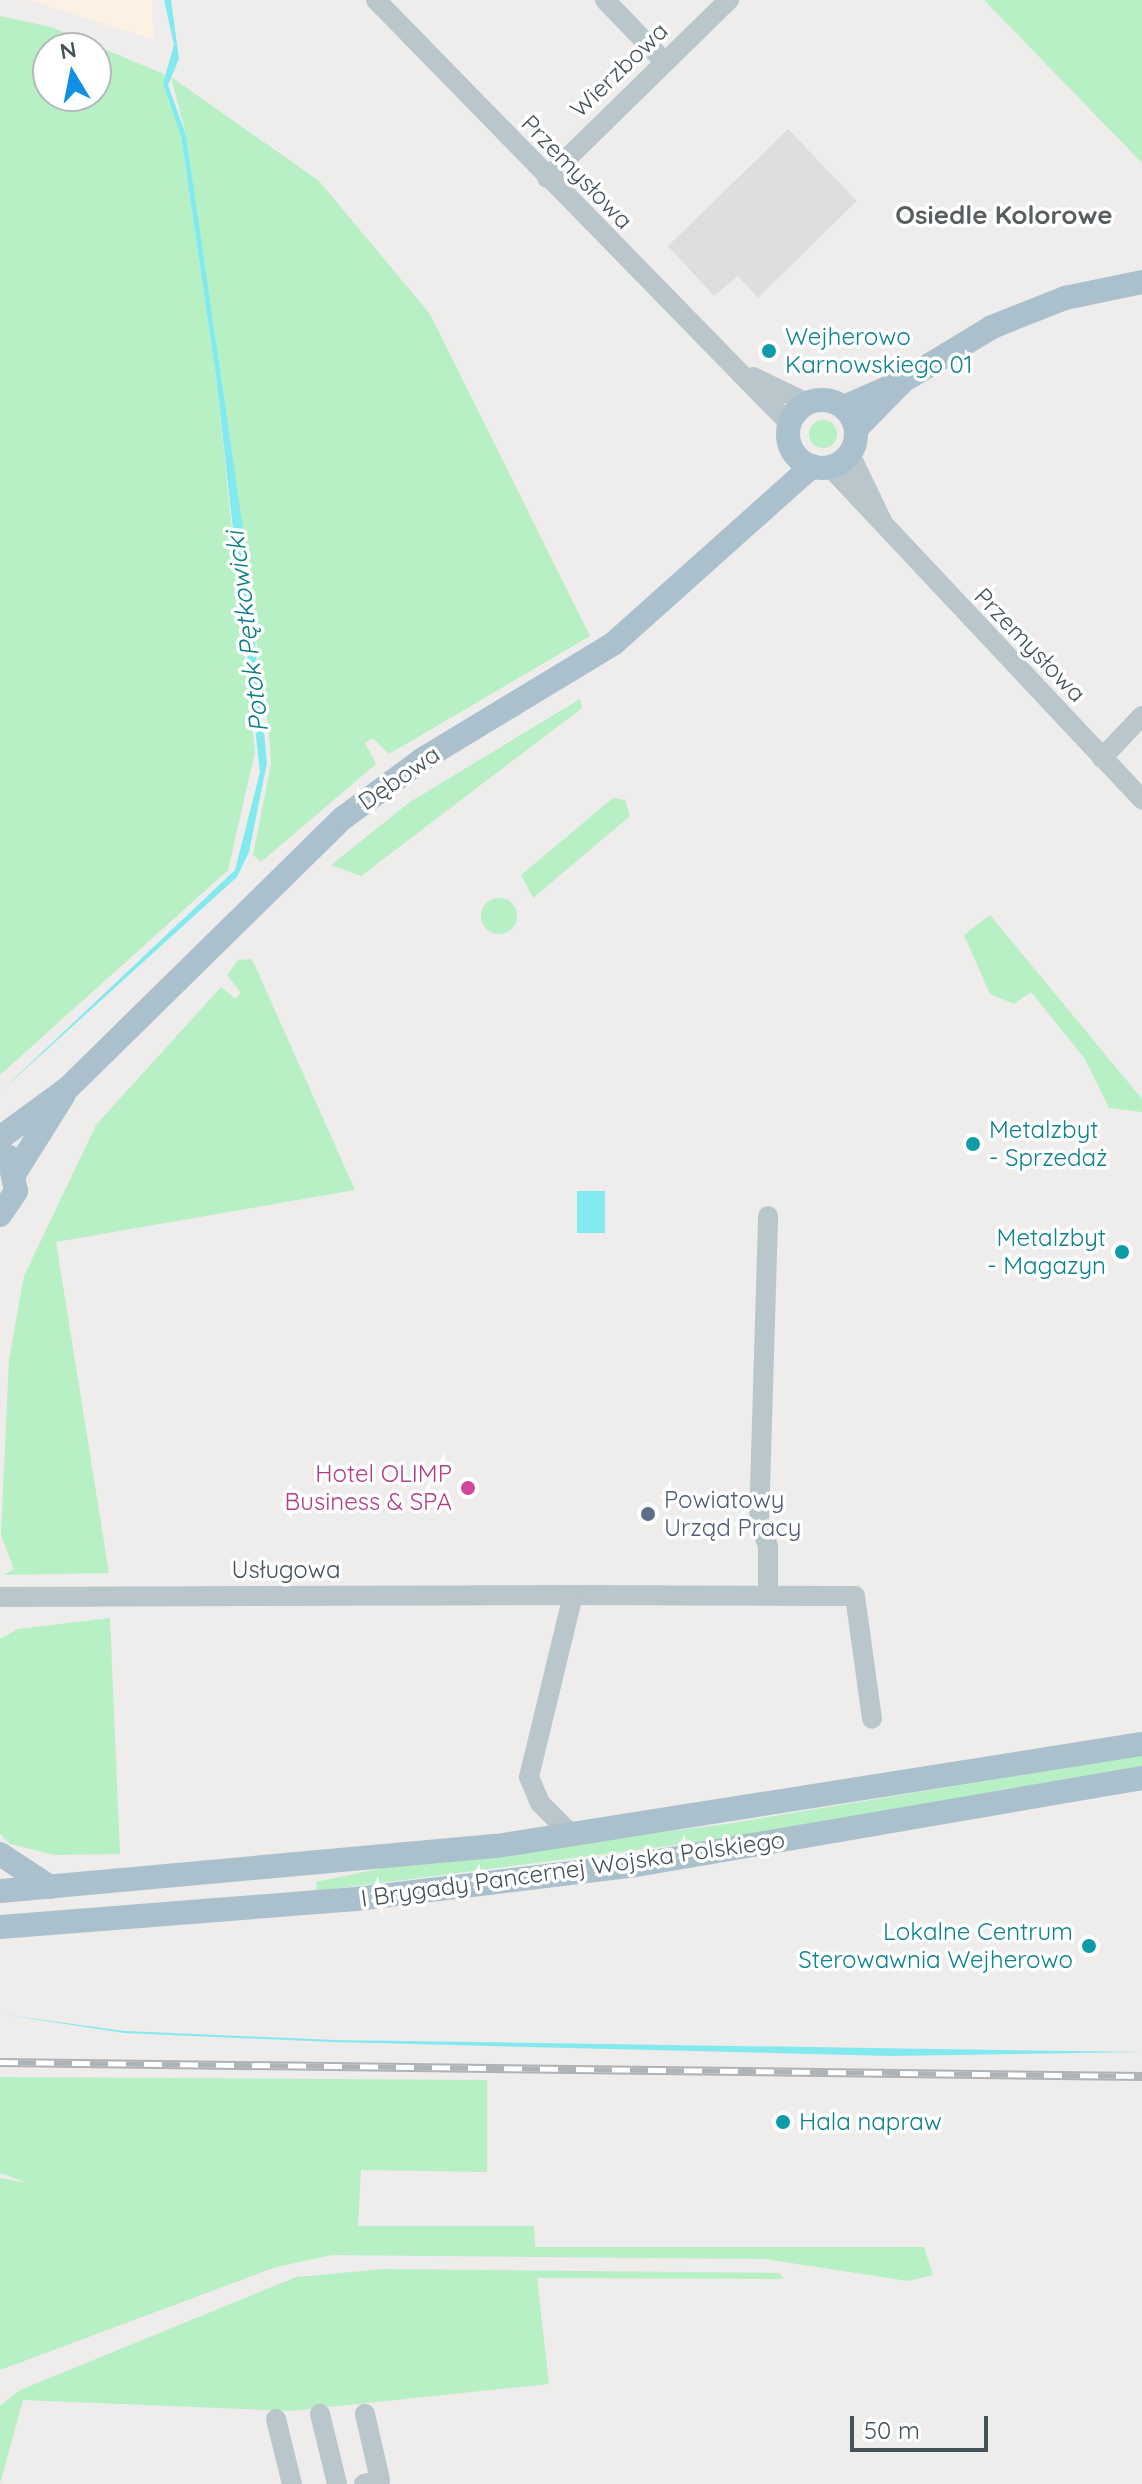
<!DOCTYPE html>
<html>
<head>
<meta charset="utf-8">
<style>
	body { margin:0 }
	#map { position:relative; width:1142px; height:2484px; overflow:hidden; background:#efecec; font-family:Quicksand,sans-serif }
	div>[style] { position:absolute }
	.commercial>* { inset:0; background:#fcf1e3 }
	.education>* { inset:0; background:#e0ddde }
	.green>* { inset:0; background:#b7f0c4 }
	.round { border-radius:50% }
	.water>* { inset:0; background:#82eaef; transform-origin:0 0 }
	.minor>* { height:20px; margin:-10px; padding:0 10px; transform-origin:10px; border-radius:10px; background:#b9c7cc }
	.major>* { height:24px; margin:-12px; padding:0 12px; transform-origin:12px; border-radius:12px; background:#aac1cd }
	.major>.ring { margin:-12px; padding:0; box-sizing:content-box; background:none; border:24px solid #aac1cd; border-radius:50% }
	.rail>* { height:9px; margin-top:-4.5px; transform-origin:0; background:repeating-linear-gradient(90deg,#fff 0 18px,#aeb3b7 0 36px); box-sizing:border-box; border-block:2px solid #aeb3b7 }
	.dots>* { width:22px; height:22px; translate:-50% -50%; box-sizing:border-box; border:4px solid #fff; border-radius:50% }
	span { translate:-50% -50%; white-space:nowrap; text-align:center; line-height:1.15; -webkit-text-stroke:7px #fff; paint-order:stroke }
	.street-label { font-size:24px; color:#44535a }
	.culture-label { font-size:24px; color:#0d838f }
	.left { translate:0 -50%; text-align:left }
	.right { translate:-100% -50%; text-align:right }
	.hotel-label { font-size:24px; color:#b23c85 }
	.service-label { font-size:24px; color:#4e5e75 }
	.neighbourhood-label { font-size:26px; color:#595e61; font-weight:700 }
	.water-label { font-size:26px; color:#097e84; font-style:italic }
	.north { position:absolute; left:32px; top:32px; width:80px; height:80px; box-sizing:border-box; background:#fff; border:2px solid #b4babd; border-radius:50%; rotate:350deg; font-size:22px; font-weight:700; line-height:32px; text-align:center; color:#44535a }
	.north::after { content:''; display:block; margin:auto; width:28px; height:36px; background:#118fe4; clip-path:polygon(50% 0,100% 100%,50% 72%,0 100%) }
	.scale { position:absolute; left:850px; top:2416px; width:138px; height:36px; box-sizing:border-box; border:4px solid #44535a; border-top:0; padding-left:10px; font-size:24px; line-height:28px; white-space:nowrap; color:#44535a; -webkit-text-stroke:6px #fff; paint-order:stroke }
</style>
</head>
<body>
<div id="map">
	<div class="commercial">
		<div style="clip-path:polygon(28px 0,152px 0,153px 39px)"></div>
	</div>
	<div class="education">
		<div style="clip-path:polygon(788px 129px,857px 201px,758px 298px,738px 276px,714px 296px,668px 246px)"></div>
	</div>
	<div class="green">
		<div style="clip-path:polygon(984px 0,1142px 0,1142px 163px)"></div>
		<div style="clip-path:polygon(evenodd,0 16px,51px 27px,164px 74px,181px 136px,216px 376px,255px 752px,228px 870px,0 1075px,0 16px,48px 48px,96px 48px,96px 96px,48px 96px,48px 48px)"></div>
		<div style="clip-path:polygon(171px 77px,319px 181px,430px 314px,590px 636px,389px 754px,373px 738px,365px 743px,376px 764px,261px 862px,253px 855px,271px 764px,269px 733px,186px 135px)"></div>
		<div class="round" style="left:809px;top:420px;width:28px;height:28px"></div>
		<div style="clip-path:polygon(580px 699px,582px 708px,361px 876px,331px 865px,410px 802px)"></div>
		<div style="clip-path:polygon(613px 798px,625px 800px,630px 816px,533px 898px,521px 875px)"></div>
		<div class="round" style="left:481px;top:898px;width:36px;height:36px"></div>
		<div style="clip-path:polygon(990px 915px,1142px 1099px,1142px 1112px,1109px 1108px,1085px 1059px,1031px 992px,1014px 1004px,990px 994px,964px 935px)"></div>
		<div style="clip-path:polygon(252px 959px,355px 1190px,56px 1242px,109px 1573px,3px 1575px,14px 1569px,1px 1535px,9px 1359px,24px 1276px,96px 1125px,221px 987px,235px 999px,241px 993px,227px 975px,238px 960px)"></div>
		<div style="clip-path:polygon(110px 1618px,120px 1854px,55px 1855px,10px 1844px,0 1834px,0 1639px,18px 1629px)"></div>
		<div style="clip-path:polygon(1142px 1755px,1142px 1766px,729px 1838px,317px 1891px,316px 1882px,383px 1868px,726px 1824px)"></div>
		<div style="clip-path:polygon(0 2077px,487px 2080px,487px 2172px,361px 2170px,358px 2226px,534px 2226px,535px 2247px,924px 2247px,933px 2275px,908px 2281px,765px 2259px,332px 2255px,276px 2267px,0 2370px,0 2178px,28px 2183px,0 2173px)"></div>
		<div style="clip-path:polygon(385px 2269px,779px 2273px,784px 2279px,537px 2278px,549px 2384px,291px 2411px,23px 2400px,0 2484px,0 2406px,20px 2390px,296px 2277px)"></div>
	</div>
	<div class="water">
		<div style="clip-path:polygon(164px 0,171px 0,179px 59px,168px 85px,186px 135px,245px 542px,267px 763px,249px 852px,237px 877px,0 1092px,235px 870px,260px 772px,216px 376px,181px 136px,163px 83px,174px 45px)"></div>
		<div style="left:577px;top:1191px;width:28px;height:42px"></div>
		<div style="clip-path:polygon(0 2014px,124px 2031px,335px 2040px,1142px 2052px,891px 2056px,333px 2042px,124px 2033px)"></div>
	</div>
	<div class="minor">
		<div style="left:376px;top:0;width:593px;rotate:45.68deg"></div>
		<div style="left:605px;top:0;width:85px;rotate:46deg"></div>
		<div style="left:547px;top:178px;width:255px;rotate:-44.4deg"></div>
		<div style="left:753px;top:377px;width:60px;rotate:25.7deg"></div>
		<div style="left:850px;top:454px;width:74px;rotate:64.5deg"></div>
		<div style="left:830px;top:467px;width:456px;rotate:46.8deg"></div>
		<div style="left:1102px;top:758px;width:58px;rotate:-46.4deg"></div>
		<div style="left:768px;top:1594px;width:48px;rotate:-90deg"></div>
		<div style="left:768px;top:1546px;width:25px;rotate:-111deg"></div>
		<div style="left:759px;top:1523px;width:307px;rotate:-88.3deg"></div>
		<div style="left:573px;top:1595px;width:282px;rotate:0.2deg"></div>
		<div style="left:855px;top:1596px;width:124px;rotate:82.1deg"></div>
		<div style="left:0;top:1597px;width:573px;rotate:-0.2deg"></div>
		<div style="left:573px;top:1595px;width:187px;rotate:103.6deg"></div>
		<div style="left:529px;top:1777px;width:28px;rotate:67deg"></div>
		<div style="left:540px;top:1803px;width:45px;rotate:45deg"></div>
		<div style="left:320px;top:2414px;width:72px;rotate:76.3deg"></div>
		<div style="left:276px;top:2419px;width:67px;rotate:76.2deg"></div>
		<div style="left:364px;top:2484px;width:16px;rotate:-14deg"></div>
		<div style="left:380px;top:2480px;width:68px;rotate:-102.8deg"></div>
	</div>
	<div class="major">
		<div class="ring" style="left:788px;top:400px;width:44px;height:44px"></div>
		<div style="left:844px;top:407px;width:64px;rotate:-23.8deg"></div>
		<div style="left:856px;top:429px;width:67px;rotate:-45.6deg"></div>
		<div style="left:903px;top:381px;width:104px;rotate:-31.2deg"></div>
		<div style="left:992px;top:327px;width:79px;rotate:-21.7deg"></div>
		<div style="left:1065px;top:298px;width:79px;rotate:-11.7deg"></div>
		<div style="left:0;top:1138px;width:84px;rotate:-36.3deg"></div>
		<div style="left:68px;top:1088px;width:385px;rotate:-44.5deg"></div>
		<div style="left:343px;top:818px;width:99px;rotate:-36.4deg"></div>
		<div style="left:423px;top:759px;width:222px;rotate:-31.2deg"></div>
		<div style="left:613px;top:644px;width:267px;rotate:-41.8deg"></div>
		<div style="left:16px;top:1171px;width:89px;rotate:-57.9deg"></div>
		<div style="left:0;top:1215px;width:29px;rotate:-56deg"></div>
		<div style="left:16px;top:1191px;width:35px;rotate:-102deg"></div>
		<div style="left:0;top:1854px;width:60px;rotate:33.4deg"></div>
		<div style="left:0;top:1891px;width:499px;rotate:-5.2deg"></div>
		<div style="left:497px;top:1846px;width:653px;rotate:-8.99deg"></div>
		<div style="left:0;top:1927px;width:357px;rotate:-4.5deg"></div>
		<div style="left:356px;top:1899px;width:276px;rotate:-6.9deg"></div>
		<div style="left:630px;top:1866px;width:520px;rotate:-9.75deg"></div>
	</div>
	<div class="rail">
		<div style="left:0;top:2062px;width:1142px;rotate:0.7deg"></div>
	</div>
	<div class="dots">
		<div style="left:769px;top:351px;background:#0f9aa8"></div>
		<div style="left:973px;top:1144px;background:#0f9aa8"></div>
		<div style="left:1122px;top:1252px;background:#0f9aa8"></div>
		<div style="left:468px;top:1488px;background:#d1479c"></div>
		<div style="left:648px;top:1514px;background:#5c6f8a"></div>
		<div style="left:1089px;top:1946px;background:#0f9aa8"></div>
		<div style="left:783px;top:2122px;background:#0f9aa8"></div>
	</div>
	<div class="street-label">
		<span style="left:619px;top:70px;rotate:-44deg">Wierzbowa</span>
		<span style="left:577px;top:172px;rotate:46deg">Przemysłowa</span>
		<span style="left:1030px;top:645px;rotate:46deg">Przemysłowa</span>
		<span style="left:399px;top:778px;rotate:-35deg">Dębowa</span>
		<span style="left:286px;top:1570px">Usługowa</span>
		<span style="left:573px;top:1869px;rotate:-8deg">I Brygady Pancernej Wojska Polskiego</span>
	</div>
	<div class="culture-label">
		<span class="left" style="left:785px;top:351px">Wejherowo<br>Karnowskiego 01</span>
		<span class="left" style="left:989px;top:1144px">Metalzbyt<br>- Sprzedaż</span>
		<span class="right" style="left:1106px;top:1252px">Metalzbyt<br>- Magazyn</span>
		<span class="right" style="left:1073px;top:1946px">Lokalne Centrum<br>Sterowawnia Wejherowo</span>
		<span class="left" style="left:799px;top:2122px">Hala napraw</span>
	</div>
	<div class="hotel-label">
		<span class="right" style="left:452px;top:1488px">Hotel OLIMP<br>Business &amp; SPA</span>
	</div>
	<div class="service-label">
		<span class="left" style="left:664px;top:1514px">Powiatowy<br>Urząd Pracy</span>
	</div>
	<div class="neighbourhood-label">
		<span style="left:1004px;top:215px">Osiedle Kolorowe</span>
	</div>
	<div class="water-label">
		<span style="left:247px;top:632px;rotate:-97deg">Potok Pętkowicki</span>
	</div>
	<div class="north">N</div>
	<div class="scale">50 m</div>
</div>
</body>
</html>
